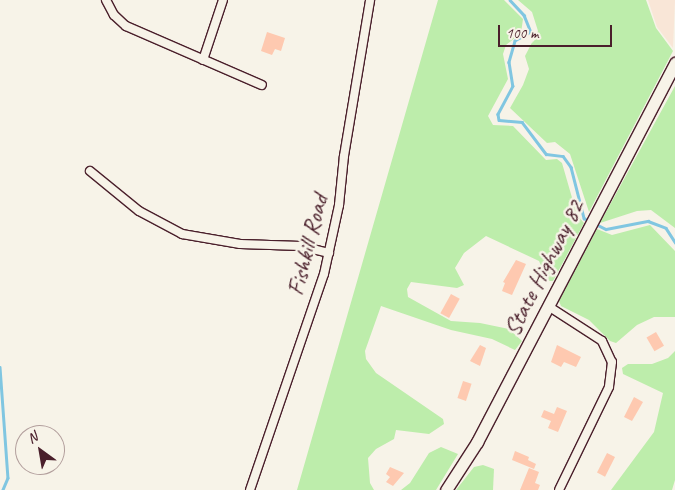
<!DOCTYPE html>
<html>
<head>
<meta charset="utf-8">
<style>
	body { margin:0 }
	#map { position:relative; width:675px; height:490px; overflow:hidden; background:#f7f3e8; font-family:Caveat,sans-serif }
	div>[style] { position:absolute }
	.built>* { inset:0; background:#f9e6d7 }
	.green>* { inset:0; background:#bdedab }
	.stream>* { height:2.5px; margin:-1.25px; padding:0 1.25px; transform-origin:1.25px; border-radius:1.25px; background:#80c6e1 }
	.building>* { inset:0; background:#fec9b0; transform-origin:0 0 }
	.roads { filter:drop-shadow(1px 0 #4a1f2b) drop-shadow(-1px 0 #4a1f2b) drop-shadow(0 1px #4a1f2b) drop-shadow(0 -1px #4a1f2b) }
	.street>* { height:8px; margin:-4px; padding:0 4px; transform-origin:4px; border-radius:4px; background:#f7f3e8 }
	.secondary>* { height:11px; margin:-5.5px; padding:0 5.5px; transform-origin:5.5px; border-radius:5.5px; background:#f7f3e8 }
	span { translate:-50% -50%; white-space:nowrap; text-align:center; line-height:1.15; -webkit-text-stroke:5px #f7f3e8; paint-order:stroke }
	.street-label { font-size:24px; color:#4a1f2b }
	.north { position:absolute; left:15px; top:425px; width:50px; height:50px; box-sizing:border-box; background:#f7f3e8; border:1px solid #b29e9c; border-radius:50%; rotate:328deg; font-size:14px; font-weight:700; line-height:20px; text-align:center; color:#4a1f2b }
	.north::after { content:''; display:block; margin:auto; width:18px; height:22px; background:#4a1f2b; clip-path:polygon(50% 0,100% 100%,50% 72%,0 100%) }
	.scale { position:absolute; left:498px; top:25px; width:114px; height:22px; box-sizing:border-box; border:2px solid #4a1f2b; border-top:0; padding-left:6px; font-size:15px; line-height:18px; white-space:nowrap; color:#4a1f2b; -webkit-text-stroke:4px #f7f3e8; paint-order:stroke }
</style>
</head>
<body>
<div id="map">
	<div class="built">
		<div style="clip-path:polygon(648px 0,675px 0,673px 48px,657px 27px)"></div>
	</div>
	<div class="green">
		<div style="clip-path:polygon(438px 0,504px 0,523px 19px,521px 33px,506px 45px,503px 54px,508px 79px,488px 116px,493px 125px,513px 126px,546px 160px,557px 159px,562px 163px,577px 215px,584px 223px,553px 281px,548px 281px,539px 261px,486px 236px,464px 253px,455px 268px,464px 285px,457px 288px,411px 282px,407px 289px,408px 297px,451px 321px,480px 323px,509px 329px,522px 341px,515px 350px,492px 339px,451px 330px,381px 306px,365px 351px,366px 359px,376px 373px,443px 419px,444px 424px,429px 434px,396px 430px,394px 439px,376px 449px,368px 458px,370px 483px,374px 490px,297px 490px)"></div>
		<div style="clip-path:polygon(518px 0,646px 0,656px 28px,673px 51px,589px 212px,570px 154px,555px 142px,547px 143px,510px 108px,523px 85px,529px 69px,525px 56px,538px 31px,532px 12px)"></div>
		<div style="clip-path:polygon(675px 86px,675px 228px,651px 210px,637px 211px,600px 223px)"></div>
		<div style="clip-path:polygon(650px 225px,675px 251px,675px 317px,654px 317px,637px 325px,616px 343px,610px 341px,589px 320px,561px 306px,559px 301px,597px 229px,612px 235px)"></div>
		<div style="clip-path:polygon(675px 351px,675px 480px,672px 490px,611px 490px,654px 432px,663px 393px,623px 374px,622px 368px,628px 364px,652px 364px,668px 358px)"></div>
		<div style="clip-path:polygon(441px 447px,458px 454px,436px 490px,401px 490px,410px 483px,429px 453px)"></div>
		<div style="clip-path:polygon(483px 465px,494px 469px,493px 490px,456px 490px,474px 467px)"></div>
	</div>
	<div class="stream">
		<div style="left:510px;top:0;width:21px;rotate:47deg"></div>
		<div style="left:524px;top:15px;width:18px;rotate:68deg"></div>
		<div style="left:531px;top:32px;width:18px;rotate:151deg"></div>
		<div style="left:515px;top:41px;width:22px;rotate:106deg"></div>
		<div style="left:509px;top:62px;width:24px;rotate:81deg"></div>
		<div style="left:513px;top:86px;width:32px;rotate:118deg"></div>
		<div style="left:498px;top:114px;width:6px;rotate:81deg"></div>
		<div style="left:499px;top:120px;width:23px;rotate:5deg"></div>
		<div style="left:522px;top:122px;width:40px;rotate:53deg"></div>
		<div style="left:546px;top:154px;width:17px;rotate:7deg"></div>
		<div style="left:563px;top:156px;width:14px;rotate:54deg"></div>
		<div style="left:571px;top:167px;width:53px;rotate:75.7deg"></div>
		<div style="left:584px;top:218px;width:6px;rotate:31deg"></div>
		<div style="left:594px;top:223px;width:13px;rotate:27deg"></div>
		<div style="left:606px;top:229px;width:43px;rotate:-10.8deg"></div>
		<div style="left:648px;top:221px;width:19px;rotate:21deg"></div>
		<div style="left:666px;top:228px;width:17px;rotate:57deg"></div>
		<div style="left:0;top:367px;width:111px;rotate:85.9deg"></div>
		<div style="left:8px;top:478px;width:13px;rotate:113deg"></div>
	</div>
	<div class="building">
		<div style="clip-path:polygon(267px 32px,285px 38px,281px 51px,275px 49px,272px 55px,261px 51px)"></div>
		<div style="clip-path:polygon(516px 260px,526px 264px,512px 295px,502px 291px,505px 283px,503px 282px)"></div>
		<div style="left:451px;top:294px;width:10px;height:22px;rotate:29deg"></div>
		<div style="left:656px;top:332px;width:16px;height:11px;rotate:60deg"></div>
		<div style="clip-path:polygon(480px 345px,486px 348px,480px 366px,470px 361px)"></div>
		<div style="clip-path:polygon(557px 345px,581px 357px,576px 367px,564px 362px,561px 367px,551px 362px)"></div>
		<div style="left:463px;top:381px;width:9px;height:18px;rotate:18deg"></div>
		<div style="clip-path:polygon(634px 397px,643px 402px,632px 421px,624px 417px)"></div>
		<div style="clip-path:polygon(557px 407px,567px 411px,558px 432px,548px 428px,551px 421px,541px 417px,544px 410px,554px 414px)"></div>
		<div style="clip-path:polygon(515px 451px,529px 457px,528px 460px,536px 464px,534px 469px,512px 460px)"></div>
		<div style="left:607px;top:453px;width:9px;height:22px;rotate:27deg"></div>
		<div style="clip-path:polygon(390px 467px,404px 473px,393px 486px,386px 482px,390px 477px,386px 474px)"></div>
		<div style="clip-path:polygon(529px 468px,539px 472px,535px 483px,540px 485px,538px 490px,520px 490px)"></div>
	</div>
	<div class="roads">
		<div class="street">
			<div style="left:106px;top:0;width:17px;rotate:62deg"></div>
			<div style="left:114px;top:15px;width:16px;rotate:43deg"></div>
			<div style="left:126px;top:26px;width:148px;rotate:23.5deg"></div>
			<div style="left:203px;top:60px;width:63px;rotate:-71.6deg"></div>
			<div style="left:90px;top:171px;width:63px;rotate:39.2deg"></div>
			<div style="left:139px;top:211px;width:49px;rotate:28.1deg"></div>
			<div style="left:182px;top:234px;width:59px;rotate:9.8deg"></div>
			<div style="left:240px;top:244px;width:61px;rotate:1.9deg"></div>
			<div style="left:301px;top:246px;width:29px;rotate:14deg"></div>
			<div style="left:548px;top:306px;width:64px;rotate:32.9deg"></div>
			<div style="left:602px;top:341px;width:23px;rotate:65deg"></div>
			<div style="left:612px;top:362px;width:25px;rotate:97deg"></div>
			<div style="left:609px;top:387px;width:114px;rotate:115.9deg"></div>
			<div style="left:250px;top:490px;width:228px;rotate:-71.1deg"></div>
			<div style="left:324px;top:274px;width:71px;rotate:-77.7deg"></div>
			<div style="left:339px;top:205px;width:49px;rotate:-84.2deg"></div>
			<div style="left:344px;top:156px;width:158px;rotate:-80.5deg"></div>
		</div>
		<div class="secondary">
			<div style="left:446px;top:490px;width:57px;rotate:-57.1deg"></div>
			<div style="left:477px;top:442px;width:428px;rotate:-62.4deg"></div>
		</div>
	</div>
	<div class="street-label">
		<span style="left:308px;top:245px;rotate:-76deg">Fishkill Road</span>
		<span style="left:544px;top:268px;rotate:-63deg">State Highway 82</span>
	</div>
	<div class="north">N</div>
	<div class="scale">100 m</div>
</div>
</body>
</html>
